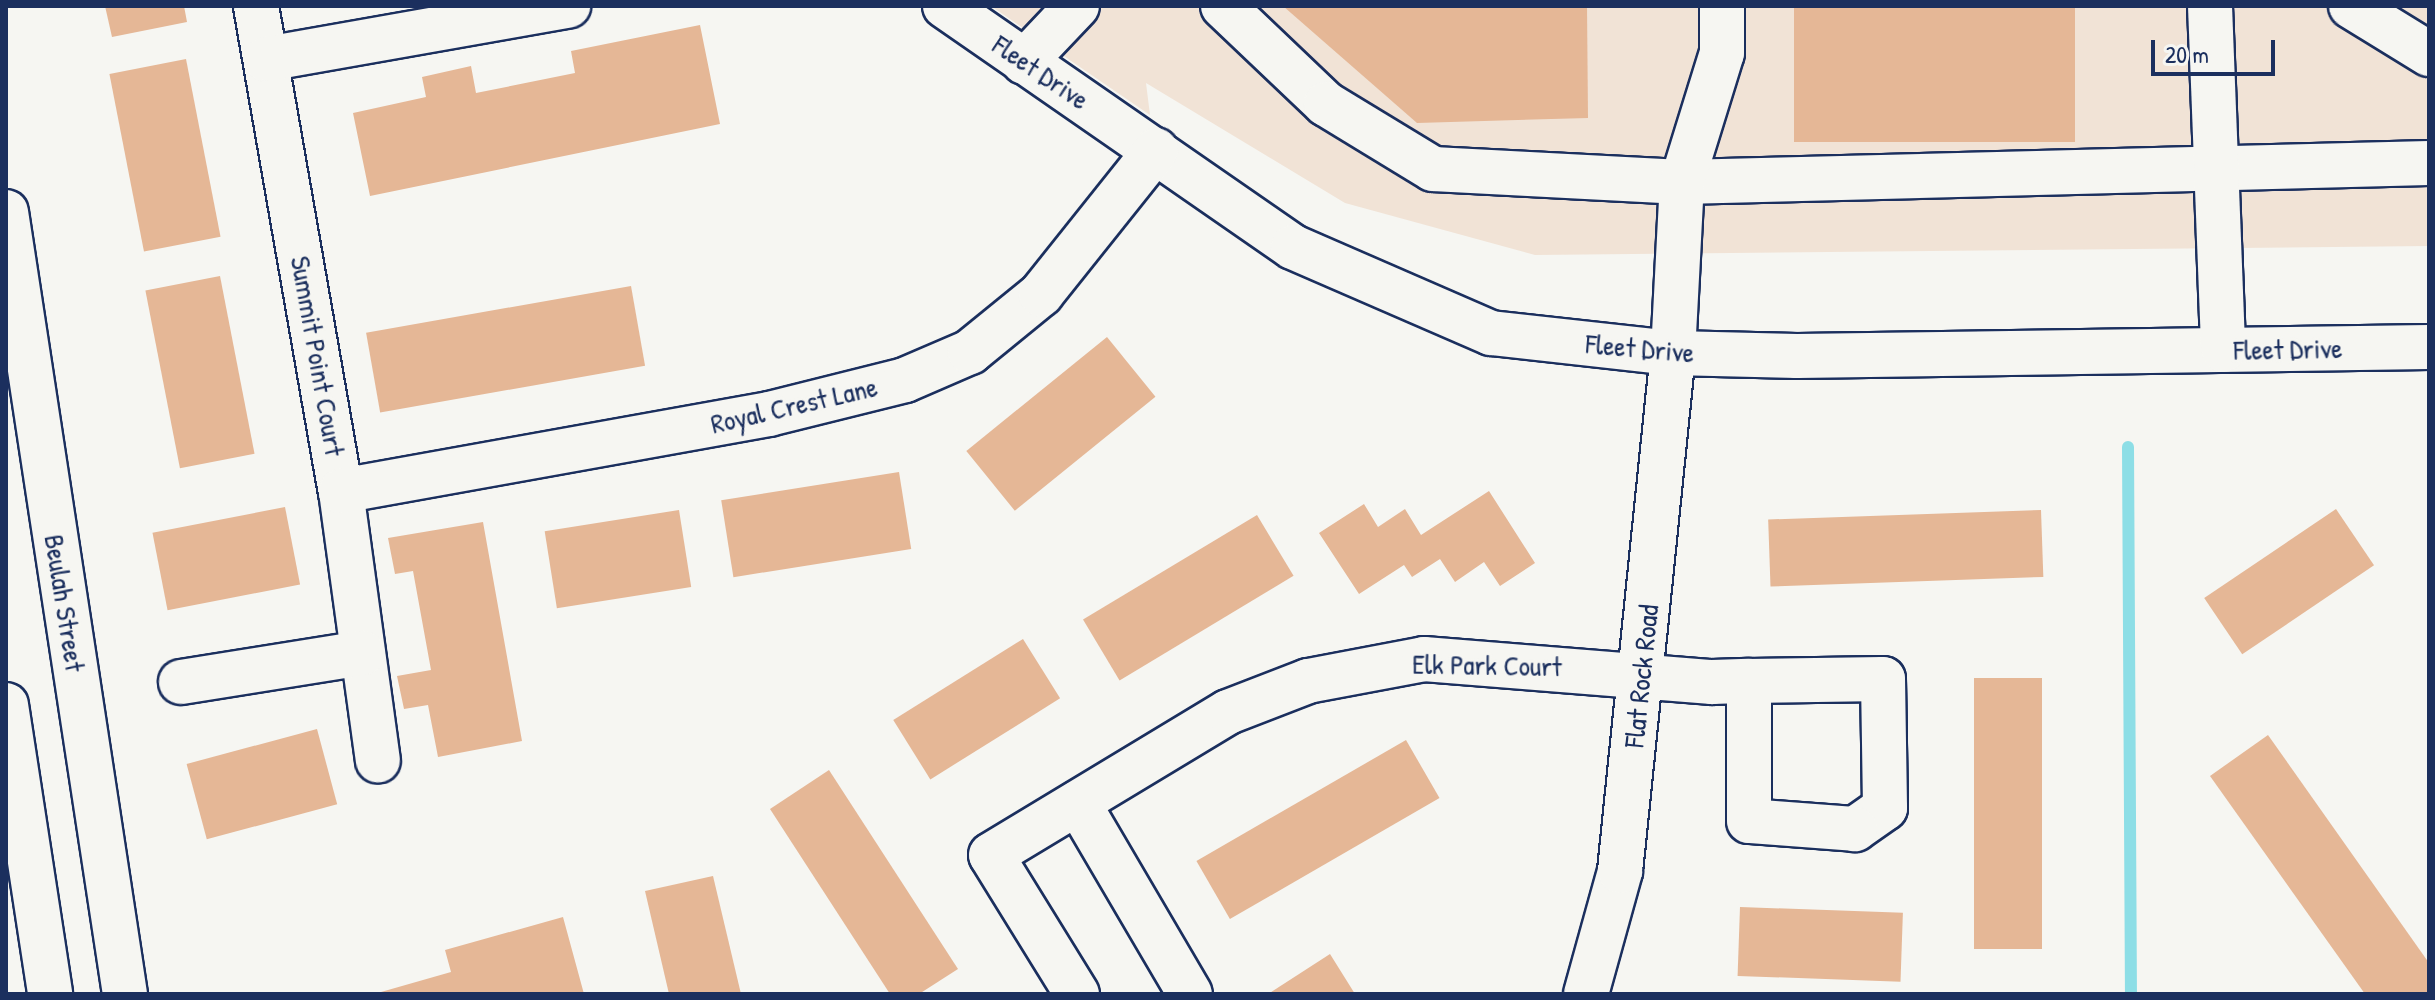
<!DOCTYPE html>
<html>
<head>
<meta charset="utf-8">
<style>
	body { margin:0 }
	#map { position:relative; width:2435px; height:1000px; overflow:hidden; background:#f6f6f2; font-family:"Patrick Hand",sans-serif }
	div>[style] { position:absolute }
	.built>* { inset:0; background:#f1e3d6 }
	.stream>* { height:12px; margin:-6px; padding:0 6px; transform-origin:6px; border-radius:6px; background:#8ddee6 }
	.building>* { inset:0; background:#e5b796; transform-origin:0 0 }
	.roads { filter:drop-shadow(2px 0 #1b2f5e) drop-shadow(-2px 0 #1b2f5e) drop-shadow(0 2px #1b2f5e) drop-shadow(0 -2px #1b2f5e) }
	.minor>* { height:44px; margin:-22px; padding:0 22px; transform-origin:22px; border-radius:22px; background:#f6f6f2 }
	.major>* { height:44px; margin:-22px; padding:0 22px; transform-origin:22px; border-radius:22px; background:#f6f6f2 }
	span { translate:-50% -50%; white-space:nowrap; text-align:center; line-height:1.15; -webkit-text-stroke:6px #f6f6f2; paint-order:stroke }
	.street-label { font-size:28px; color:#1b2f5e }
	.frame { position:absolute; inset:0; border:8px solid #1b2f5e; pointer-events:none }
	.scale { position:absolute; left:2151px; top:40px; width:124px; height:36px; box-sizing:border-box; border:4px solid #1b2f5e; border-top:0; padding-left:10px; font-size:24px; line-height:28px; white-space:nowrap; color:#1b2f5e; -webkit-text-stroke:6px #f6f6f2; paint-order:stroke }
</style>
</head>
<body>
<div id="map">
	<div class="built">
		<div style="clip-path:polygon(991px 6px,2429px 6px,2429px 246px,1535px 255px,1345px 203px,1146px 83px,1150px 115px)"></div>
	</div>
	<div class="stream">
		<div style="left:2128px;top:447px;width:547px;rotate:89.69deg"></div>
	</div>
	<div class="building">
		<div style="clip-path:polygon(105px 6px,184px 6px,187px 22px,112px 37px)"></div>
		<div style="clip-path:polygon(1283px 6px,1587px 6px,1588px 118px,1417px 123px)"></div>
		<div style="left:1794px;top:6px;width:281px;height:136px"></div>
		<div style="clip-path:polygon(700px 25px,720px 124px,370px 196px,353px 113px,426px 97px,422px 77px,471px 66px,476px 93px,575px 73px,571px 51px)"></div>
		<div style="left:186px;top:59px;width:181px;height:78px;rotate:79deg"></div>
		<div style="left:220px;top:276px;width:181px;height:76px;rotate:79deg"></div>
		<div style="left:631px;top:286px;width:81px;height:269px;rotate:80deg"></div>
		<div style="left:1107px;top:337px;width:77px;height:181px;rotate:51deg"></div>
		<div style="left:899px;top:472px;width:78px;height:180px;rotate:81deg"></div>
		<div style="clip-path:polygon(1489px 491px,1535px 563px,1500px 586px,1484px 562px,1455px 582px,1440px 559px,1412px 577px,1404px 565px,1359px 594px,1319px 533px,1364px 504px,1378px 527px,1405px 509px,1421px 535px)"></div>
		<div style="left:285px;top:507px;width:79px;height:135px;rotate:79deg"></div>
		<div style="left:2336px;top:509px;width:68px;height:159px;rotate:56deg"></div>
		<div style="left:679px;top:510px;width:78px;height:136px;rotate:81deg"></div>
		<div style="left:2041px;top:510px;width:67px;height:273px;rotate:88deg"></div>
		<div style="left:1257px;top:515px;width:71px;height:203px;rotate:59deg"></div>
		<div style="clip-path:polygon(483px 522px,522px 741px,438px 757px,428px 705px,404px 709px,397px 676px,431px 670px,413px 571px,395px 574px,388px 538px)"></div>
		<div style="left:1023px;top:639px;width:70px;height:153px;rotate:58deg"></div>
		<div style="left:2042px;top:678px;width:271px;height:68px;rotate:90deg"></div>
		<div style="left:317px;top:729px;width:78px;height:135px;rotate:75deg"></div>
		<div style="clip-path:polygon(2268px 735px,2429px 963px,2429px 994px,2365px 994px,2210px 776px)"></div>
		<div style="left:1406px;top:740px;width:67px;height:242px;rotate:60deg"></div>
		<div style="clip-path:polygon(829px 770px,958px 969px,919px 994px,890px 994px,770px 809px)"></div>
		<div style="clip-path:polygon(713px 876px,741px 994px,669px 994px,645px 891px)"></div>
		<div style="left:1740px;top:907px;width:163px;height:69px;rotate:2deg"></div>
		<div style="clip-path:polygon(563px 917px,584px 994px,374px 994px,451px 972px,445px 950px)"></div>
		<div style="clip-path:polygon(1330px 954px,1355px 994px,1268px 994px)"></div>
	</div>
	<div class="roads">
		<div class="minor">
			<div style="left:256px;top:6px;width:492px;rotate:80.1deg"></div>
			<div style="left:341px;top:491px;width:272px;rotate:82.2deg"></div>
			<div style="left:945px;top:6px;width:423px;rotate:34.7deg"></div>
			<div style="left:1293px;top:247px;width:216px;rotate:23.5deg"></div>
			<div style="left:1491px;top:333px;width:183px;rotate:6.3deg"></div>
			<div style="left:1673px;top:353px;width:124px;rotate:1.4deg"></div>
			<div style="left:1797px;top:356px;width:632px;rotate:-0.82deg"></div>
			<div style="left:1223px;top:6px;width:142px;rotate:43.6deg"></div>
			<div style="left:1326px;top:104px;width:125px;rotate:31.3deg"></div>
			<div style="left:1433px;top:169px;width:249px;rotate:3deg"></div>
			<div style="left:1682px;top:182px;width:747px;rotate:-1.46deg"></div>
			<div style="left:2210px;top:6px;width:344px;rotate:87.8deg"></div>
			<div style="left:2351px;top:6px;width:92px;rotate:31.6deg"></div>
			<div style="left:266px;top:59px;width:307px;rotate:-10deg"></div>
			<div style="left:1024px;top:62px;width:77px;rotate:-46.6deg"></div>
			<div style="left:341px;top:491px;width:435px;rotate:-10.2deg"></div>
			<div style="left:769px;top:414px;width:140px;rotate:-14deg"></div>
			<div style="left:905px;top:380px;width:71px;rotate:-23.3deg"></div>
			<div style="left:970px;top:352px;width:92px;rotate:-39.2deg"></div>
			<div style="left:1041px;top:294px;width:184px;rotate:-51.4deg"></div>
			<div style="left:181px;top:682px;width:184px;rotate:-9.1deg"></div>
			<div style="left:1078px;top:803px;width:221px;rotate:59.6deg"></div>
			<div style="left:1077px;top:994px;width:163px;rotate:-121.7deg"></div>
			<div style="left:991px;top:855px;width:277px;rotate:-31.1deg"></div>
			<div style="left:1228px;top:712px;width:86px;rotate:-21.2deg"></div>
			<div style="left:1308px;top:681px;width:118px;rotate:-10.7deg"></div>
			<div style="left:1424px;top:659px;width:289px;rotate:4.6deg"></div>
			<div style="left:1712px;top:682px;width:37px;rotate:-2deg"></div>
			<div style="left:1749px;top:681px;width:134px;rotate:-0.9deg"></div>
			<div style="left:1883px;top:679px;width:129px;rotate:89.1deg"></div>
			<div style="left:1885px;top:808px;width:37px;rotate:145deg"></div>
			<div style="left:1855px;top:829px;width:106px;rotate:-175.7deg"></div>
			<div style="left:1749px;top:821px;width:140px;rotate:-90deg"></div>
			<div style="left:1586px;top:994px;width:128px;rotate:-74.5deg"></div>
			<div style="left:1620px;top:871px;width:521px;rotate:-84.16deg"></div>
			<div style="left:1673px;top:353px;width:171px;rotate:-87deg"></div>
			<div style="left:1682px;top:182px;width:135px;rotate:-72.8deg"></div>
			<div style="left:1722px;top:53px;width:47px;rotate:-90deg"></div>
		</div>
		<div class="major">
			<div style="left:6px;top:212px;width:791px;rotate:81.35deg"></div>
			<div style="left:6px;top:705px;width:292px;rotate:81.3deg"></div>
		</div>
	</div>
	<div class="street-label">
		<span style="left:1041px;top:72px;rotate:34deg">Fleet Drive</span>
		<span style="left:1640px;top:348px;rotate:5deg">Fleet Drive</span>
		<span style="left:2288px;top:349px;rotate:-1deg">Fleet Drive</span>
		<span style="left:318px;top:356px;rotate:80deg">Summit Point Court</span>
		<span style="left:794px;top:405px;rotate:-13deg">Royal Crest Lane</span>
		<span style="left:65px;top:603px;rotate:81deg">Beulah Street</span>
		<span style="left:1487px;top:665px;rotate:1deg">Elk Park Court</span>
		<span style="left:1641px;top:676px;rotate:-84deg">Flat Rock Road</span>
	</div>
	<div class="frame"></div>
	<div class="scale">20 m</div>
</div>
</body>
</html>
